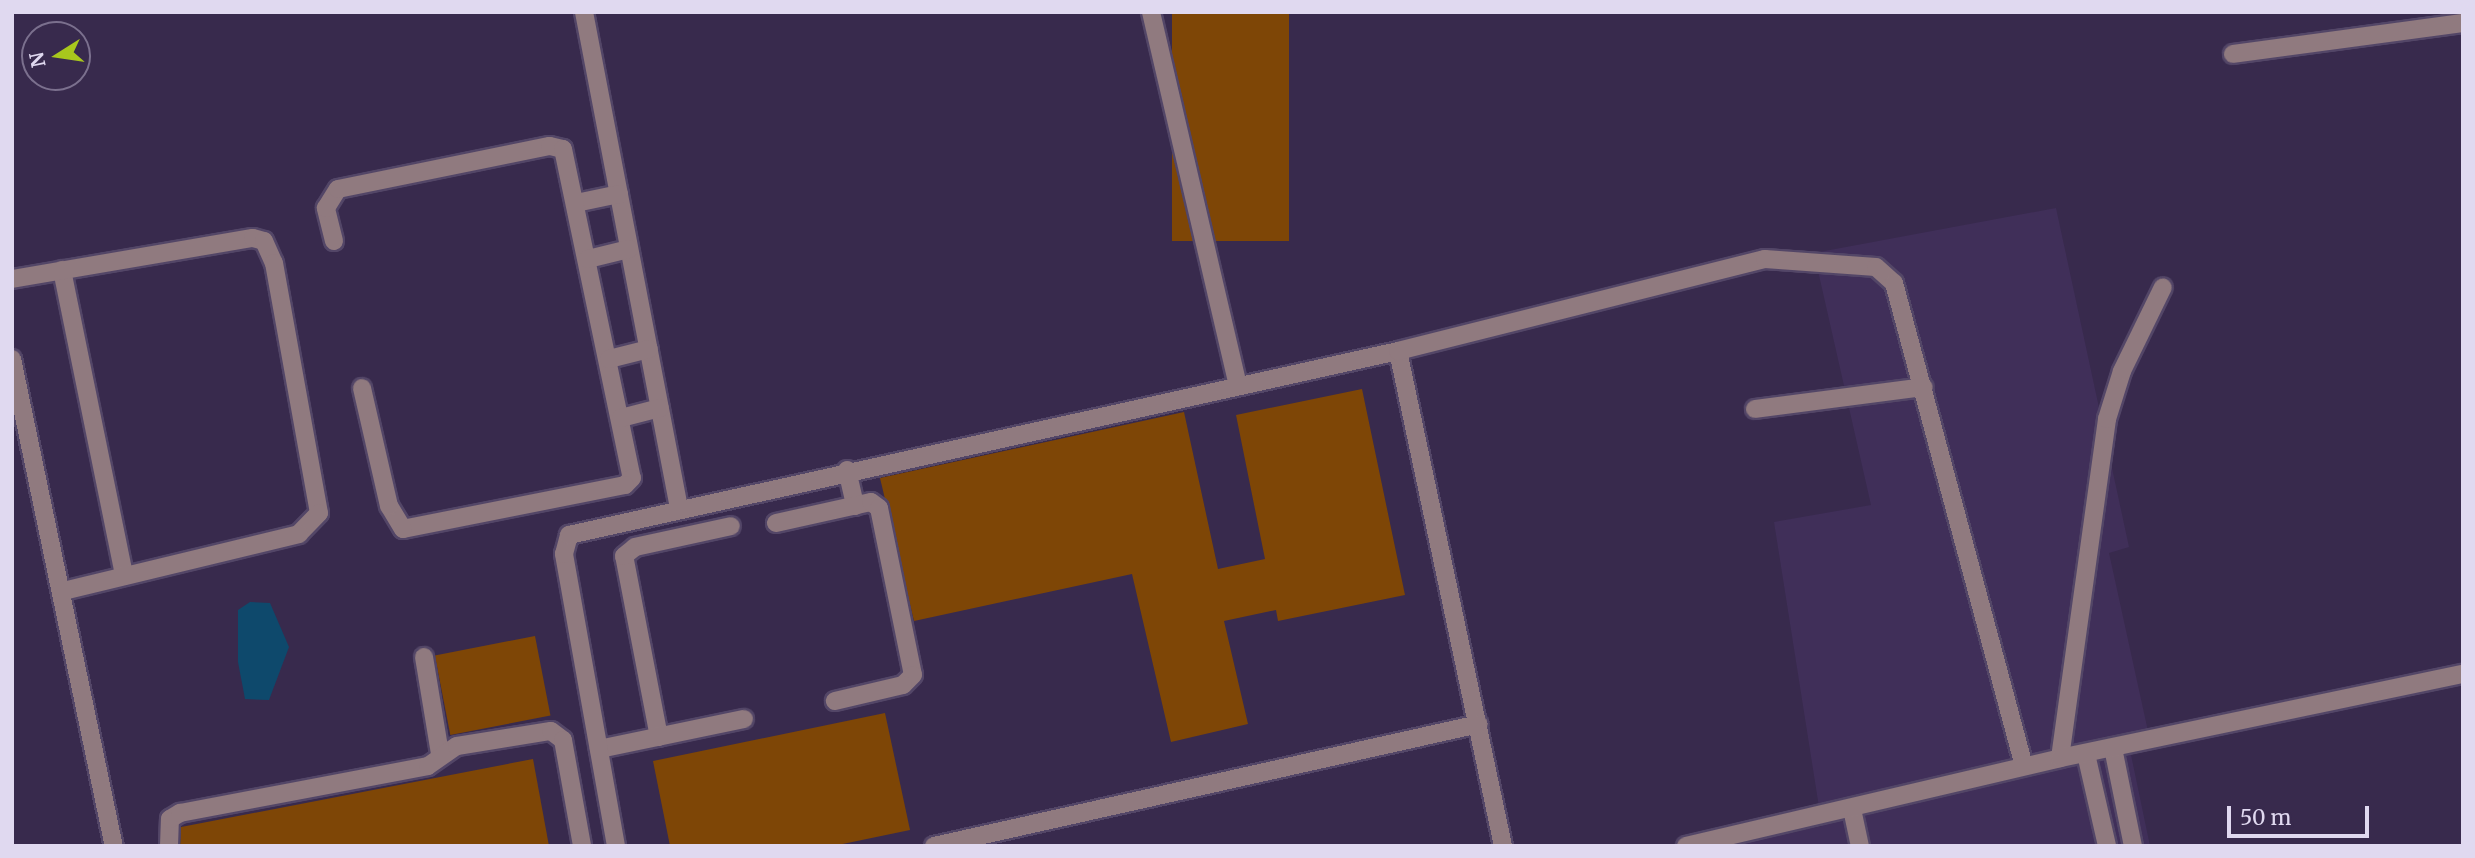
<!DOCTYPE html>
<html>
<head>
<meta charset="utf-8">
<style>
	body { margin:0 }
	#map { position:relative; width:2475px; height:858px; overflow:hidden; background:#382a4d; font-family:Merriweather,serif }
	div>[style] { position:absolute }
	.built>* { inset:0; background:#402f59 }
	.water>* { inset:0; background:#0e496c }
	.building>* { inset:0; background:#7e4606; transform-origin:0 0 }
	.roads { filter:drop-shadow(2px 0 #534667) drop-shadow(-2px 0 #534667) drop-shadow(0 2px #534667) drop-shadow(0 -2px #534667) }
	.minor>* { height:18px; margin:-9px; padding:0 9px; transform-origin:9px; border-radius:9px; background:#907a7f }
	span { translate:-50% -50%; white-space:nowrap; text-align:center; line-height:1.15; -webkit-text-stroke:6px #382a4d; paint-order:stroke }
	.frame { position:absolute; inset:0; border:14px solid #e0d9f0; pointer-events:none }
	.north { position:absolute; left:21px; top:21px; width:70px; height:70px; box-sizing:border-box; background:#382a4d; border:2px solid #7b708e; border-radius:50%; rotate:258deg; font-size:19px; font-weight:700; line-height:28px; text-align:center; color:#e0d9f0 }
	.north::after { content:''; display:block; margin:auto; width:24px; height:32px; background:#a8c71d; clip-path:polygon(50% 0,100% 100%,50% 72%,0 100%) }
	.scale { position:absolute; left:2227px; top:806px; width:142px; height:32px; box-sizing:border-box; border:4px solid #e0d9f0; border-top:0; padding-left:9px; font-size:21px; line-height:24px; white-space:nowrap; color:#e0d9f0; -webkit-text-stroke:5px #382a4d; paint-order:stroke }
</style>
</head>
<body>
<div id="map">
	<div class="built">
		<div style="clip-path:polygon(2056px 208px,2129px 547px,2109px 553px,2151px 745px,2130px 750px,2150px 846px,1725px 846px,1822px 826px,1774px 522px,1871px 505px,1814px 253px)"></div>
	</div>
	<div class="water">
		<div style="clip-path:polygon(250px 602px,270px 603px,289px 647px,269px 700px,245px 699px,238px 662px,238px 610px)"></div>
	</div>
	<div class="building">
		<div style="left:1172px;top:12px;width:117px;height:229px"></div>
		<div style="clip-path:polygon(1362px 389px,1405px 595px,1278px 621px,1276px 610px,1224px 621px,1248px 724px,1171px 742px,1132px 574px,914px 621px,880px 478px,1184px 412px,1218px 569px,1265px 559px,1236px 415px)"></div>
		<div style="left:535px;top:636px;width:81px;height:102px;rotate:79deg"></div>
		<div style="clip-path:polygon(885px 713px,910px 830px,833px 846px,670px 846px,653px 761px)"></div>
		<div style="clip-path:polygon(533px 759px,549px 846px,180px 846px,181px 827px)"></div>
	</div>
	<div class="roads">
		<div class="minor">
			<div style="left:584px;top:12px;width:505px;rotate:79.16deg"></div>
			<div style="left:1151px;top:12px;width:380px;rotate:76.9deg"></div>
			<div style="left:2233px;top:54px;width:232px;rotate:-7.7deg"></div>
			<div style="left:576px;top:203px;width:44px;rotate:-11.8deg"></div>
			<div style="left:334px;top:241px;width:34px;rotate:-104deg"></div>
			<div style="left:326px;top:208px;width:22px;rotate:-58deg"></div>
			<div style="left:338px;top:189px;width:216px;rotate:-11.5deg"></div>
			<div style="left:550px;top:146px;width:13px;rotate:13deg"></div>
			<div style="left:563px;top:149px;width:336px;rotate:78.2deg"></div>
			<div style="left:632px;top:478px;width:10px;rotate:135deg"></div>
			<div style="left:625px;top:485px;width:226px;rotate:168.8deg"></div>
			<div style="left:403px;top:529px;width:27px;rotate:-121deg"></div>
			<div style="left:389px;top:506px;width:121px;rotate:-102.9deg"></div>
			<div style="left:588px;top:259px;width:42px;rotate:-13.7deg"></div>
			<div style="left:62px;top:270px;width:312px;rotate:78.5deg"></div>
			<div style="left:12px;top:279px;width:244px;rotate:-9.7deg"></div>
			<div style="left:253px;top:238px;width:11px;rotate:15deg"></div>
			<div style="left:264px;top:241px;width:24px;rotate:66deg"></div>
			<div style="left:274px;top:263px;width:254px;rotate:79.8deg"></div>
			<div style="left:319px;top:513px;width:29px;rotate:134deg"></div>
			<div style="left:299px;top:534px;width:243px;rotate:166.4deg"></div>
			<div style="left:1398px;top:351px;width:506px;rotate:78.02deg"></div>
			<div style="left:12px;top:359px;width:498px;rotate:78.2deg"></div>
			<div style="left:609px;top:359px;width:41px;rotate:-14deg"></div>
			<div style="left:1755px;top:409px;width:170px;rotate:-7.4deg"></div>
			<div style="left:621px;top:418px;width:40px;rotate:-14.4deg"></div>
			<div style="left:847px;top:470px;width:37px;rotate:77deg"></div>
			<div style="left:776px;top:523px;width:97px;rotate:-12.5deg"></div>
			<div style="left:871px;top:502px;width:10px;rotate:37deg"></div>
			<div style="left:879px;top:508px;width:170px;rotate:78.5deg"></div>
			<div style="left:913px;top:675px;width:14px;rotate:135deg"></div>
			<div style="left:903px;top:685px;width:70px;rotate:166.8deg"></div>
			<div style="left:424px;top:657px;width:98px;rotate:80.6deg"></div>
			<div style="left:659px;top:737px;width:184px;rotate:-100.9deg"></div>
			<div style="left:624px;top:556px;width:14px;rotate:-39deg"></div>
			<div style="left:635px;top:547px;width:98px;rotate:-12.3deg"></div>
			<div style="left:2113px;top:748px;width:100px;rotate:78.5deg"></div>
			<div style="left:599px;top:749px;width:148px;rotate:-11.7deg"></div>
			<div style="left:2086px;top:754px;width:94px;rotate:77.1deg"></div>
			<div style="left:2060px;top:758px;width:342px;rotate:-82.1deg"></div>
			<div style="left:2107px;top:419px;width:50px;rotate:-72.6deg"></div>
			<div style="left:2122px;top:371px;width:93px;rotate:-64deg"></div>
			<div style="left:1852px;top:809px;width:38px;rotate:78deg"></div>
			<div style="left:169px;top:846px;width:27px;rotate:-88deg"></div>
			<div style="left:170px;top:819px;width:12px;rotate:-31deg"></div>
			<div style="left:180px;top:813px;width:252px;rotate:-10.7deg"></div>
			<div style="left:428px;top:766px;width:35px;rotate:-35deg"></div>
			<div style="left:457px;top:746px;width:95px;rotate:-9.1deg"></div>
			<div style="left:551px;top:731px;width:15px;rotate:37deg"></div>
			<div style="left:563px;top:740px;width:108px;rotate:79.8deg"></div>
			<div style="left:616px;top:846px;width:297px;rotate:-100.1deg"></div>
			<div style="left:564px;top:554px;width:20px;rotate:-75deg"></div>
			<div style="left:569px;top:535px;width:849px;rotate:-12.51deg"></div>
			<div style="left:1398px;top:351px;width:378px;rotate:-14.1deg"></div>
			<div style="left:1765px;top:259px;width:111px;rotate:4.1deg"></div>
			<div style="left:1876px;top:267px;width:24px;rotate:42deg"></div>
			<div style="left:1894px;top:283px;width:500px;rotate:74.94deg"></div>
			<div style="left:934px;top:846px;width:558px;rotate:-12.62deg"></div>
			<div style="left:1686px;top:846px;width:384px;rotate:-13.2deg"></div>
			<div style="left:2060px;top:758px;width:412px;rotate:-11.8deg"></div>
		</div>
	</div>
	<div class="frame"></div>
	<div class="north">N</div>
	<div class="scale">50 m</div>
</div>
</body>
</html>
